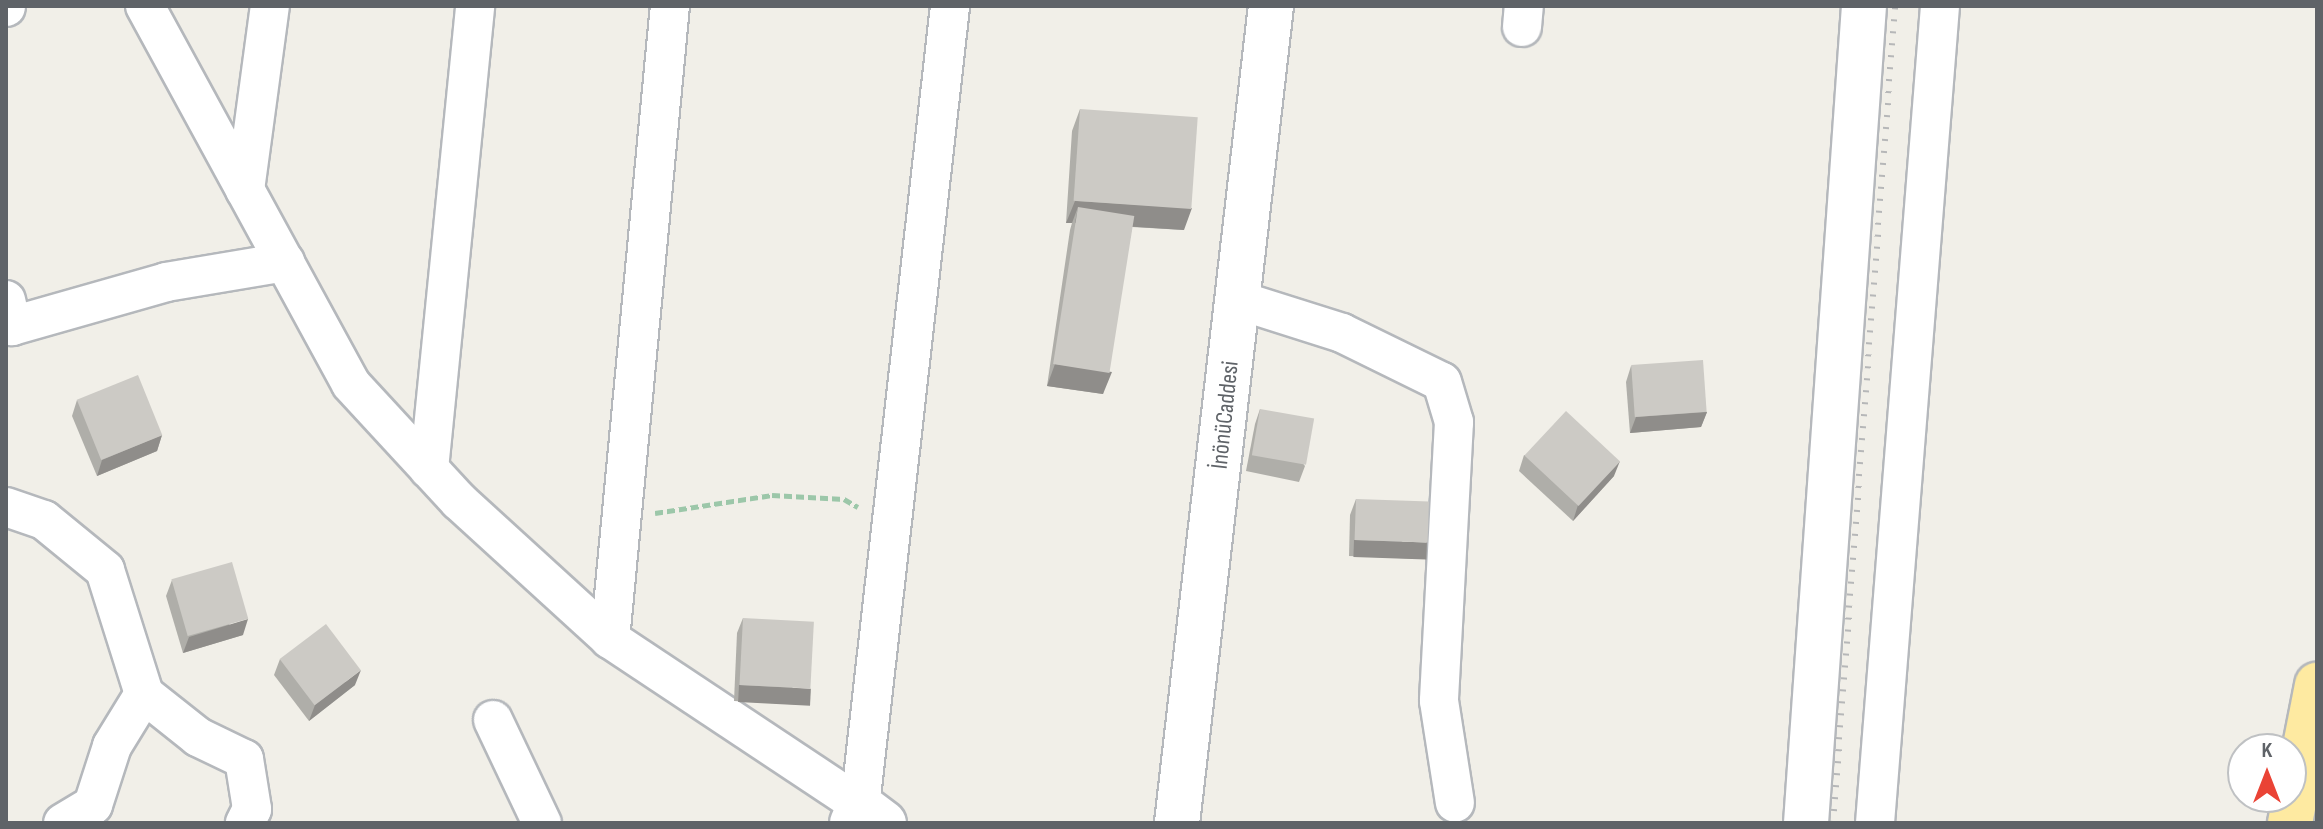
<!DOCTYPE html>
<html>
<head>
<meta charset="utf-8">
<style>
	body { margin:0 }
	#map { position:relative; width:2323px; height:829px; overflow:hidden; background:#f1efe8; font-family:"Sofia Sans Condensed",sans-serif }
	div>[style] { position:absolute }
	.path>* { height:5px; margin-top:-2.5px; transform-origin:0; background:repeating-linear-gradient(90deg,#9cc7a9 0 8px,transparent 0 12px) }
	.roads { filter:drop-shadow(2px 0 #b5b8bc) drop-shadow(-2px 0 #b5b8bc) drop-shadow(0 2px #b5b8bc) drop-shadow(0 -2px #b5b8bc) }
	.minor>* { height:38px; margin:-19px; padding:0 19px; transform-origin:19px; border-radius:19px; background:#fff }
	.tertiary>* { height:44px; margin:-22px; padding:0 22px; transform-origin:22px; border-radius:22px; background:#fff }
	.secondary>* { height:44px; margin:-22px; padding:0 22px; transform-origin:22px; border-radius:22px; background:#fff }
	.trunk>* { height:44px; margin:-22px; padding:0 22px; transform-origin:22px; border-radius:22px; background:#feeaa1 }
	.rail>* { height:6px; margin-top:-3px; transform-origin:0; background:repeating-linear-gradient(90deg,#b6b7b8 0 2px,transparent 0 12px) }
	.wall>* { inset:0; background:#afaea9 }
	.shaded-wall>* { inset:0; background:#8f8d8a; transform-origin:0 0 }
	.building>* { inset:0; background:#cccac5; transform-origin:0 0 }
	span { translate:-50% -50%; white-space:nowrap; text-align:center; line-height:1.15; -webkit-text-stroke:6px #fff; paint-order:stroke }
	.street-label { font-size:24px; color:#5f6368 }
	.frame { position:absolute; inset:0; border:8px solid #5f6368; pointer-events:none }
	.north { position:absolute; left:2227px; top:733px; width:80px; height:80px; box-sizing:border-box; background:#fff; border:2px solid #bfc1c3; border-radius:50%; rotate:0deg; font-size:22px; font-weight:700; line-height:32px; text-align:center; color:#5f6368 }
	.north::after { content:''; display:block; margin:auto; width:28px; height:36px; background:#ea4335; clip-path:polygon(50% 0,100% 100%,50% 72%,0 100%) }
</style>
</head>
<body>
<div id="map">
	<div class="path">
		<div style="left:655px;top:513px;width:118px;rotate:-8.7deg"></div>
		<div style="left:772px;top:495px;width:72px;rotate:3.2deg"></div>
		<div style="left:844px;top:499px;width:16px;rotate:30deg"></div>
	</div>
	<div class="roads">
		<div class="minor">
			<div style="left:145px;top:6px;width:430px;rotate:61.4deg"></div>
			<div style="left:351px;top:384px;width:159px;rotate:47.3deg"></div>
			<div style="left:459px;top:501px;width:205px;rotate:42.4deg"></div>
			<div style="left:610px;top:639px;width:300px;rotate:33.6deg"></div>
			<div style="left:860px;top:805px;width:804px;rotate:-83.57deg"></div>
			<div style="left:6px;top:7px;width:1px;rotate:-90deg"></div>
			<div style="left:1522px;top:27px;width:21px;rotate:-85deg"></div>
			<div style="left:245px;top:190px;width:186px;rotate:-82.3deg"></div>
			<div style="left:6px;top:300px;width:27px;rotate:77deg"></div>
			<div style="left:12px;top:326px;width:160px;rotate:-15.9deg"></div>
			<div style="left:166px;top:282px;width:121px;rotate:-9.5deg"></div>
			<div style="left:1238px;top:300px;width:109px;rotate:17.6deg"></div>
			<div style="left:1342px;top:333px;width:111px;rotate:26.1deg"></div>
			<div style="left:1442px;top:382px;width:42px;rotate:73.3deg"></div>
			<div style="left:1454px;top:422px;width:279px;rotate:93.1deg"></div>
			<div style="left:1439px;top:701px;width:103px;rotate:81.1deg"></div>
			<div style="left:429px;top:469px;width:465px;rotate:-84.3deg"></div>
			<div style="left:6px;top:507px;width:40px;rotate:18.9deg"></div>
			<div style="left:44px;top:520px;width:79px;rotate:39.3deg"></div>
			<div style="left:105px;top:570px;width:130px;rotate:72.5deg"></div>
			<div style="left:144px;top:694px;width:69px;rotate:38.5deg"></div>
			<div style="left:198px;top:737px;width:51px;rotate:25.6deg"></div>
			<div style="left:244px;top:759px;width:51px;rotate:80.9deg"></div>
			<div style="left:252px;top:809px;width:16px;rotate:117deg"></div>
			<div style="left:610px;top:639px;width:636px;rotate:-84.59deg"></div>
			<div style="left:493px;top:720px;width:114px;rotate:64.6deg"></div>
			<div style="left:63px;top:823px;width:35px;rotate:-31deg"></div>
			<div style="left:93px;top:805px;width:62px;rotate:-72.1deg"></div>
			<div style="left:112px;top:746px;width:61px;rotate:-58.4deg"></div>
			<div style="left:1875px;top:823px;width:820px;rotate:-85.45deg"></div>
		</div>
		<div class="tertiary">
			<div style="left:852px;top:823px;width:20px;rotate:-66deg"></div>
			<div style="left:860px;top:805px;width:30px;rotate:37deg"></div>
		</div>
		<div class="secondary">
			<div style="left:1177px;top:823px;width:822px;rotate:-83.44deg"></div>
			<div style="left:1806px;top:823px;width:819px;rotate:-85.94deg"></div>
		</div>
		<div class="trunk">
			<div style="left:2290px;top:823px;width:141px;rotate:-78.9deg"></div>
		</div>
	</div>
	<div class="rail">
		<div style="left:1833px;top:823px;width:819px;rotate:-85.66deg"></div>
	</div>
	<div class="wall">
		<div style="clip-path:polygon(1080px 109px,1184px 230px,1132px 227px,1103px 394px,1047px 386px,1070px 230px,1072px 223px,1066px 223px,1072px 131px)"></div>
		<div style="clip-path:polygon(1631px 366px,1707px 412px,1701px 427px,1630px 433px,1626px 382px)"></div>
		<div style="clip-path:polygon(77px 400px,162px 435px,157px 451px,97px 476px,72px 416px)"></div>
		<div style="clip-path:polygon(1260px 409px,1305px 466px,1299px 482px,1246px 471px,1255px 424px)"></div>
		<div style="clip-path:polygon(1524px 455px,1614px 476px,1573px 521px,1519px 471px)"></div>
		<div style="clip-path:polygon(1356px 499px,1421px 559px,1349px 556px,1350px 515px)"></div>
		<div style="clip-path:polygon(172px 580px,243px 635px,183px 653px,166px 596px)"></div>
		<div style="clip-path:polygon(743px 618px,805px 705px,734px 701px,737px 633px)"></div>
		<div style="clip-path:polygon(280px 659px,355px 685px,309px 721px,274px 675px)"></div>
	</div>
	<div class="shaded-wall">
		<div style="clip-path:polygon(1075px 201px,1192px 208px,1184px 230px,1075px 223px,1078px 207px,1072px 223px,1066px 223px)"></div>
		<div style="clip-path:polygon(1055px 364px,1112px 372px,1103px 394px,1047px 386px)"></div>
		<div style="clip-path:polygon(1707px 412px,1701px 427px,1630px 433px,1636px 417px)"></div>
		<div style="clip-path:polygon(162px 435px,157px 451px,97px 476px,102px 460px)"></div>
		<div style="clip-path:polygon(1620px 461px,1614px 476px,1573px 521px,1578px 505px)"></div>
		<div style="left:1354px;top:540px;width:73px;height:17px;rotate:2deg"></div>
		<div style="clip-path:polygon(248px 619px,243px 635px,183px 653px,189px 637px)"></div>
		<div style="clip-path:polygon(361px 670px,355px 685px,309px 721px,315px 705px)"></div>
		<div style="left:739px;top:685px;width:72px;height:17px;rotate:3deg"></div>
	</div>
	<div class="building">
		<div style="left:1080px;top:109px;width:118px;height:92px;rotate:4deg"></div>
		<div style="left:1078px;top:207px;width:57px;height:159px;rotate:9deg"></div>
		<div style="left:1703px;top:360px;width:52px;height:72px;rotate:86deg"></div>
		<div style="left:138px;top:375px;width:65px;height:66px;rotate:68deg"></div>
		<div style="left:1260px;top:409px;width:55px;height:47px;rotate:10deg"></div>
		<div style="left:1566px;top:411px;width:74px;height:61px;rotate:43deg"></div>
		<div style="left:1356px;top:499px;width:73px;height:41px;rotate:2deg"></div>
		<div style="left:232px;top:562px;width:59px;height:63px;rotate:74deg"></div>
		<div style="left:743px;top:618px;width:71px;height:67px;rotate:3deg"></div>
		<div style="left:326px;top:624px;width:58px;height:58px;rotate:53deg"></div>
	</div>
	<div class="street-label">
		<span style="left:1225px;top:415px;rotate:-84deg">İnönüCaddesi</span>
	</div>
	<div class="frame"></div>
	<div class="north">K</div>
</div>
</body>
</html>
